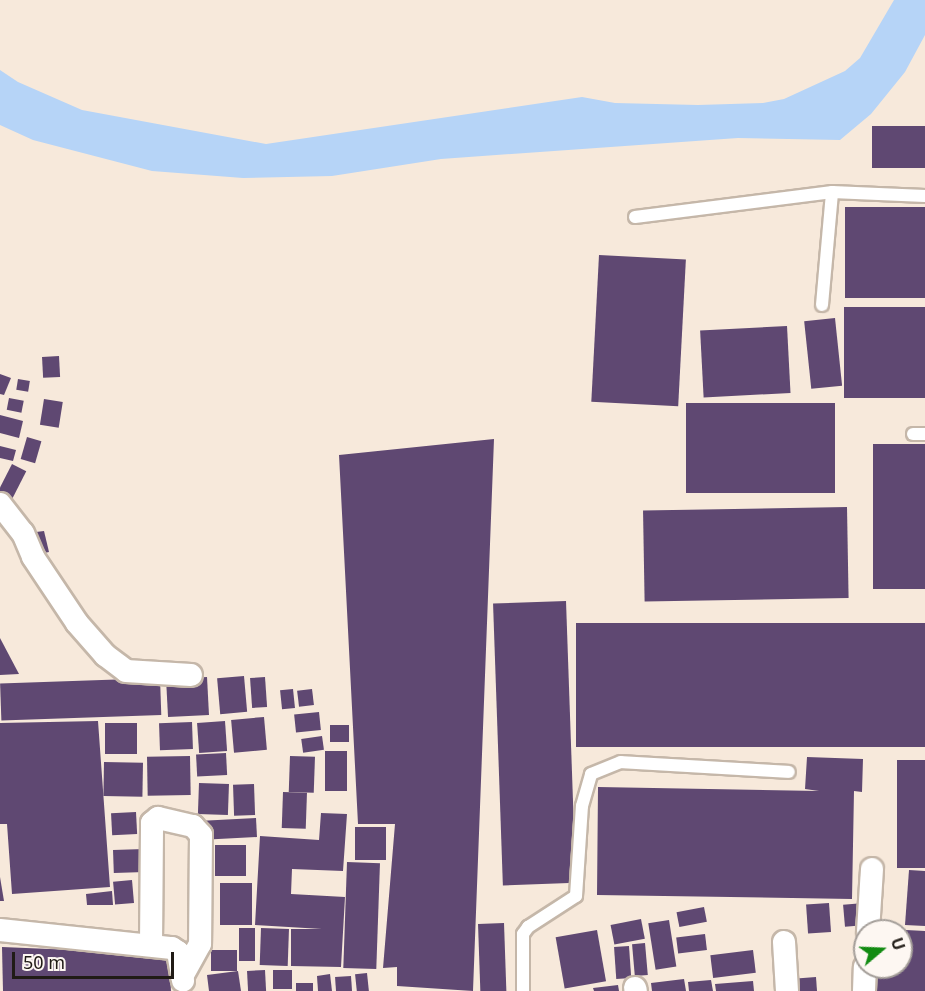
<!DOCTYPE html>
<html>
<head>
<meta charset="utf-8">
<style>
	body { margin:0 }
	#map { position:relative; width:925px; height:991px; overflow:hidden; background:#f7e9db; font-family:"Noto Sans",sans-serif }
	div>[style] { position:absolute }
	.water>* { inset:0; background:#b6d4f7 }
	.building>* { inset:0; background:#5f4872; transform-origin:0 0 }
	.roads { filter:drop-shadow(2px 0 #c5b7a9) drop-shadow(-2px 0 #c5b7a9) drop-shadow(0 2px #c5b7a9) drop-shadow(0 -2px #c5b7a9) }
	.lane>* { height:12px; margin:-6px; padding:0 6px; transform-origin:6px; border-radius:6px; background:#fff }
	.street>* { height:22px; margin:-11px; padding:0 11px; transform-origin:11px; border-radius:11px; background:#fff }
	span { translate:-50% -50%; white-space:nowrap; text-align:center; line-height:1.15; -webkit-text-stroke:6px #fdf7f2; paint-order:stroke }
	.north { position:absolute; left:853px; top:919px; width:60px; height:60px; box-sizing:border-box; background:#fdf7f2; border:2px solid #a59f9a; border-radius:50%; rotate:71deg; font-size:16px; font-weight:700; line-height:24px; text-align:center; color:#201b16 }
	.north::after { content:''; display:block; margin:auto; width:21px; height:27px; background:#128b12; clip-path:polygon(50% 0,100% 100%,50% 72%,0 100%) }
	.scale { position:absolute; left:12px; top:952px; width:162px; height:27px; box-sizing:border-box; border:3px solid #201b16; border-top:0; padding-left:8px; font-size:18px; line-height:21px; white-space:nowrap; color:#201b16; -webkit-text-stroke:4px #fdf7f2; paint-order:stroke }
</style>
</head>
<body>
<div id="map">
	<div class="water">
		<div style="clip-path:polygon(894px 0,925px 0,925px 35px,905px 72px,871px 114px,840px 140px,738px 138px,441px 159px,332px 176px,243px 178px,152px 171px,33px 140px,0 125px,0 70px,18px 82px,82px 110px,266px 144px,582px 97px,615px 103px,698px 105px,763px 103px,784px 99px,845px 71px,860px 58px)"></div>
	</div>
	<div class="building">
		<div style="left:925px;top:126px;width:42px;height:53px;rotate:90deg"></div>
		<div style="left:925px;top:207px;width:91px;height:80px;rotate:90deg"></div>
		<div style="left:599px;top:255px;width:87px;height:147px;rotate:3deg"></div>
		<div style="left:844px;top:307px;width:81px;height:91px"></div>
		<div style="left:835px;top:318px;width:68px;height:31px;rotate:84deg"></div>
		<div style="left:787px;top:326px;width:67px;height:87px;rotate:87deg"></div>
		<div style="left:59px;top:356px;width:21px;height:17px;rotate:87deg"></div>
		<div style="clip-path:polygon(0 374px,11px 378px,4px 395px,0 394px)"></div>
		<div style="left:18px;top:379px;width:12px;height:11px;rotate:9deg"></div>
		<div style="left:9px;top:398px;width:15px;height:12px;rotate:11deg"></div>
		<div style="left:44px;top:399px;width:19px;height:26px;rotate:9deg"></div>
		<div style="left:686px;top:403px;width:149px;height:90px"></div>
		<div style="clip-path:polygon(0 415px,23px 421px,19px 438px,0 433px)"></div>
		<div style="left:27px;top:437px;width:15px;height:23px;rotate:16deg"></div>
		<div style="clip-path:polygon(494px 439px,473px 991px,397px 986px,397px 967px,383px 968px,395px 824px,358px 824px,339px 455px)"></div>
		<div style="left:925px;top:444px;width:145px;height:52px;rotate:90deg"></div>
		<div style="clip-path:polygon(0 446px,16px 450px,13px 461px,0 458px)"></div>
		<div style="left:12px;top:464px;width:16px;height:30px;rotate:27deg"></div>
		<div style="left:847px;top:507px;width:91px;height:204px;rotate:89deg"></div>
		<div style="clip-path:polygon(44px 531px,49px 552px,40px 554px,36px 532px)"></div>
		<div style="left:566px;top:601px;width:282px;height:73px;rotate:88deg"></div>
		<div style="left:576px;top:623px;width:349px;height:124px"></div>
		<div style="clip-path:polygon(0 638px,19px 674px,0 675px)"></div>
		<div style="left:244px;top:676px;width:36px;height:27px;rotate:85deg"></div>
		<div style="left:207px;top:677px;width:38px;height:41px;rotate:87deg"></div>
		<div style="left:265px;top:677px;width:30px;height:15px;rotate:86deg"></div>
		<div style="left:160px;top:678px;width:37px;height:160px;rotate:88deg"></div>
		<div style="left:293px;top:689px;width:19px;height:13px;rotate:84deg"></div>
		<div style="left:312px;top:689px;width:16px;height:15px;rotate:83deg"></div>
		<div style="left:319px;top:712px;width:18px;height:25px;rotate:84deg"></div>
		<div style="left:264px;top:717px;width:33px;height:33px;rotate:85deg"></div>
		<div style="clip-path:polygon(98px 721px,110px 887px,12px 894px,7px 824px,0 824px,0 723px)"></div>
		<div style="left:225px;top:721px;width:30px;height:28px;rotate:86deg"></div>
		<div style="left:192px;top:722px;width:27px;height:33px;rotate:88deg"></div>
		<div style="left:137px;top:723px;width:31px;height:32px;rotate:90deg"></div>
		<div style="left:330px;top:725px;width:19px;height:17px"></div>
		<div style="left:322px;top:736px;width:14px;height:21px;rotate:82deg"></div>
		<div style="left:325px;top:751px;width:22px;height:40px"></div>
		<div style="left:226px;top:753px;width:22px;height:30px;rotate:87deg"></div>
		<div style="left:190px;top:756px;width:39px;height:43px;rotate:89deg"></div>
		<div style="left:290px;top:756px;width:25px;height:36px;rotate:2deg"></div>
		<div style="clip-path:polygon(807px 757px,863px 759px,862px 792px,854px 791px,852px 899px,597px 895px,598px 787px,819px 791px,805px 789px)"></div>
		<div style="left:897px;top:760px;width:28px;height:108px"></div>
		<div style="left:104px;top:762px;width:39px;height:34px;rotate:1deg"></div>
		<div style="left:199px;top:783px;width:30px;height:31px;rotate:2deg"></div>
		<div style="left:254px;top:784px;width:31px;height:21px;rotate:88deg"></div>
		<div style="left:283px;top:792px;width:24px;height:36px;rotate:2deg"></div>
		<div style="left:136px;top:812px;width:22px;height:25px;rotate:87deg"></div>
		<div style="clip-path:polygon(321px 813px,347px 814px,343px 871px,292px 869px,291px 894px,345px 897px,341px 967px,291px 966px,291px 929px,322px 929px,255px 925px,260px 836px,319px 840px)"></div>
		<div style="left:256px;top:818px;width:19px;height:53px;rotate:87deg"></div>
		<div style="left:355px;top:827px;width:31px;height:33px"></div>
		<div style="left:215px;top:845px;width:31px;height:31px"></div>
		<div style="left:144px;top:849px;width:23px;height:31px;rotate:88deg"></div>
		<div style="left:347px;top:862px;width:33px;height:106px;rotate:2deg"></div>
		<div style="clip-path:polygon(909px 870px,925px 871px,925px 926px,905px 925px)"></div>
		<div style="clip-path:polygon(0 877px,4px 901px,0 901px)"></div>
		<div style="left:132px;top:880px;width:23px;height:19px;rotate:85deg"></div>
		<div style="left:220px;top:883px;width:32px;height:42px"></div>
		<div style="clip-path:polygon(112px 891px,113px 905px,87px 905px,86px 894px)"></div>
		<div style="left:829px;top:903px;width:29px;height:23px;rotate:86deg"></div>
		<div style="left:864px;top:903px;width:22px;height:21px;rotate:85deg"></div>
		<div style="left:704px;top:907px;width:15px;height:28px;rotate:79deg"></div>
		<div style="left:641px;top:919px;width:20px;height:31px;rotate:79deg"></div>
		<div style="left:669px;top:920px;width:47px;height:21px;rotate:81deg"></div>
		<div style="left:504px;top:923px;width:68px;height:26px;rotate:88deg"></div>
		<div style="left:239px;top:928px;width:16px;height:33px"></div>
		<div style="left:261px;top:928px;width:28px;height:37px;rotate:2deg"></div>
		<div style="left:597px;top:930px;width:52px;height:42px;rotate:80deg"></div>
		<div style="clip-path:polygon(906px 930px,925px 931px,925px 991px,873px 991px,874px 967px,905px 967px)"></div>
		<div style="left:705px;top:934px;width:16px;height:29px;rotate:83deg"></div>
		<div style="left:645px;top:943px;width:32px;height:13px;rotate:85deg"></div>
		<div style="left:629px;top:946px;width:32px;height:15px;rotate:86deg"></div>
		<div style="clip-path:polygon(2px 947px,169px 954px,171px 991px,3px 991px)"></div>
		<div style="left:211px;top:950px;width:26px;height:21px"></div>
		<div style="left:753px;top:950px;width:23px;height:43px;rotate:83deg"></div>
		<div style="left:265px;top:970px;width:21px;height:18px;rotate:87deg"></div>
		<div style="left:273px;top:970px;width:19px;height:19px"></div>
		<div style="clip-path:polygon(238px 971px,241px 991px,209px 991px,207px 975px)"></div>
		<div style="left:367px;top:973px;width:18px;height:12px;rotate:84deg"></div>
		<div style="clip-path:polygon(330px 974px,332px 991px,318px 991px,317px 976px)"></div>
		<div style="left:351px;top:976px;width:15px;height:16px;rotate:86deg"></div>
		<div style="clip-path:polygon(816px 977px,817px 991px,791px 991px,790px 979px)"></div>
		<div style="clip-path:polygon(684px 979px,686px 991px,652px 991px,651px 983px)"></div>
		<div style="clip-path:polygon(711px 980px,713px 991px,689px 991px,688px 982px)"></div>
		<div style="clip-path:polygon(753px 981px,754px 991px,716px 991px,715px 984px)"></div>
		<div style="left:313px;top:983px;width:8px;height:17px;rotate:90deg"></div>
		<div style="clip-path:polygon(618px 985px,619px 991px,594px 991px,593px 988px)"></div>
	</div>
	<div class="roads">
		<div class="lane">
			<div style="left:635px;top:217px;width:199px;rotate:-7.2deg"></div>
			<div style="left:832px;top:192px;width:93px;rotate:2.5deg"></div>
			<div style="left:822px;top:305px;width:113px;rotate:-84.9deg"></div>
			<div style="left:913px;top:434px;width:12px"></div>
			<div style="left:523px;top:991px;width:57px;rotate:-90deg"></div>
			<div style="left:523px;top:934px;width:9px;rotate:-54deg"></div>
			<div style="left:528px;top:927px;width:57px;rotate:-32.9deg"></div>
			<div style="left:576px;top:896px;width:90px;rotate:-86.2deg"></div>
			<div style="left:582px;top:806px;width:33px;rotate:-74deg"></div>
			<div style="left:591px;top:774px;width:32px;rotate:-22deg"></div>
			<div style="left:621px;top:762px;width:168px;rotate:3.4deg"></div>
		</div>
		<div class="street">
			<div style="left:0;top:504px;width:37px;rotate:52deg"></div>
			<div style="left:23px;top:533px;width:26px;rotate:67deg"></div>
			<div style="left:33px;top:557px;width:79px;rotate:56.3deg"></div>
			<div style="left:77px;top:623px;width:43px;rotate:48.8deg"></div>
			<div style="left:105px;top:655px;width:26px;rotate:37deg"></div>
			<div style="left:126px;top:671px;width:65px;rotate:3.5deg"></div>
			<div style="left:0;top:930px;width:173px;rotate:6deg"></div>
			<div style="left:172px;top:948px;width:7px;rotate:34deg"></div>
			<div style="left:178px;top:952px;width:29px;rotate:80deg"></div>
			<div style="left:868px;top:931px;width:62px;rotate:-86.3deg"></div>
			<div style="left:784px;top:942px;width:49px;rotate:86.5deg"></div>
			<div style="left:151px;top:944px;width:121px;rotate:-89.5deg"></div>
			<div style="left:152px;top:823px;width:8px;rotate:-40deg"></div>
			<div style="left:158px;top:818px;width:36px;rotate:13deg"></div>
			<div style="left:193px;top:826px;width:12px;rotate:48deg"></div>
			<div style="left:201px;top:835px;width:109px;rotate:90.5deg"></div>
			<div style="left:200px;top:944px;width:37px;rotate:119deg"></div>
			<div style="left:635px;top:988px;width:3px;rotate:72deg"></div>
			<div style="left:864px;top:991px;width:24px;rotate:-88deg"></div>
		</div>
	</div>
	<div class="north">U</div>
	<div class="scale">50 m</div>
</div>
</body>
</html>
